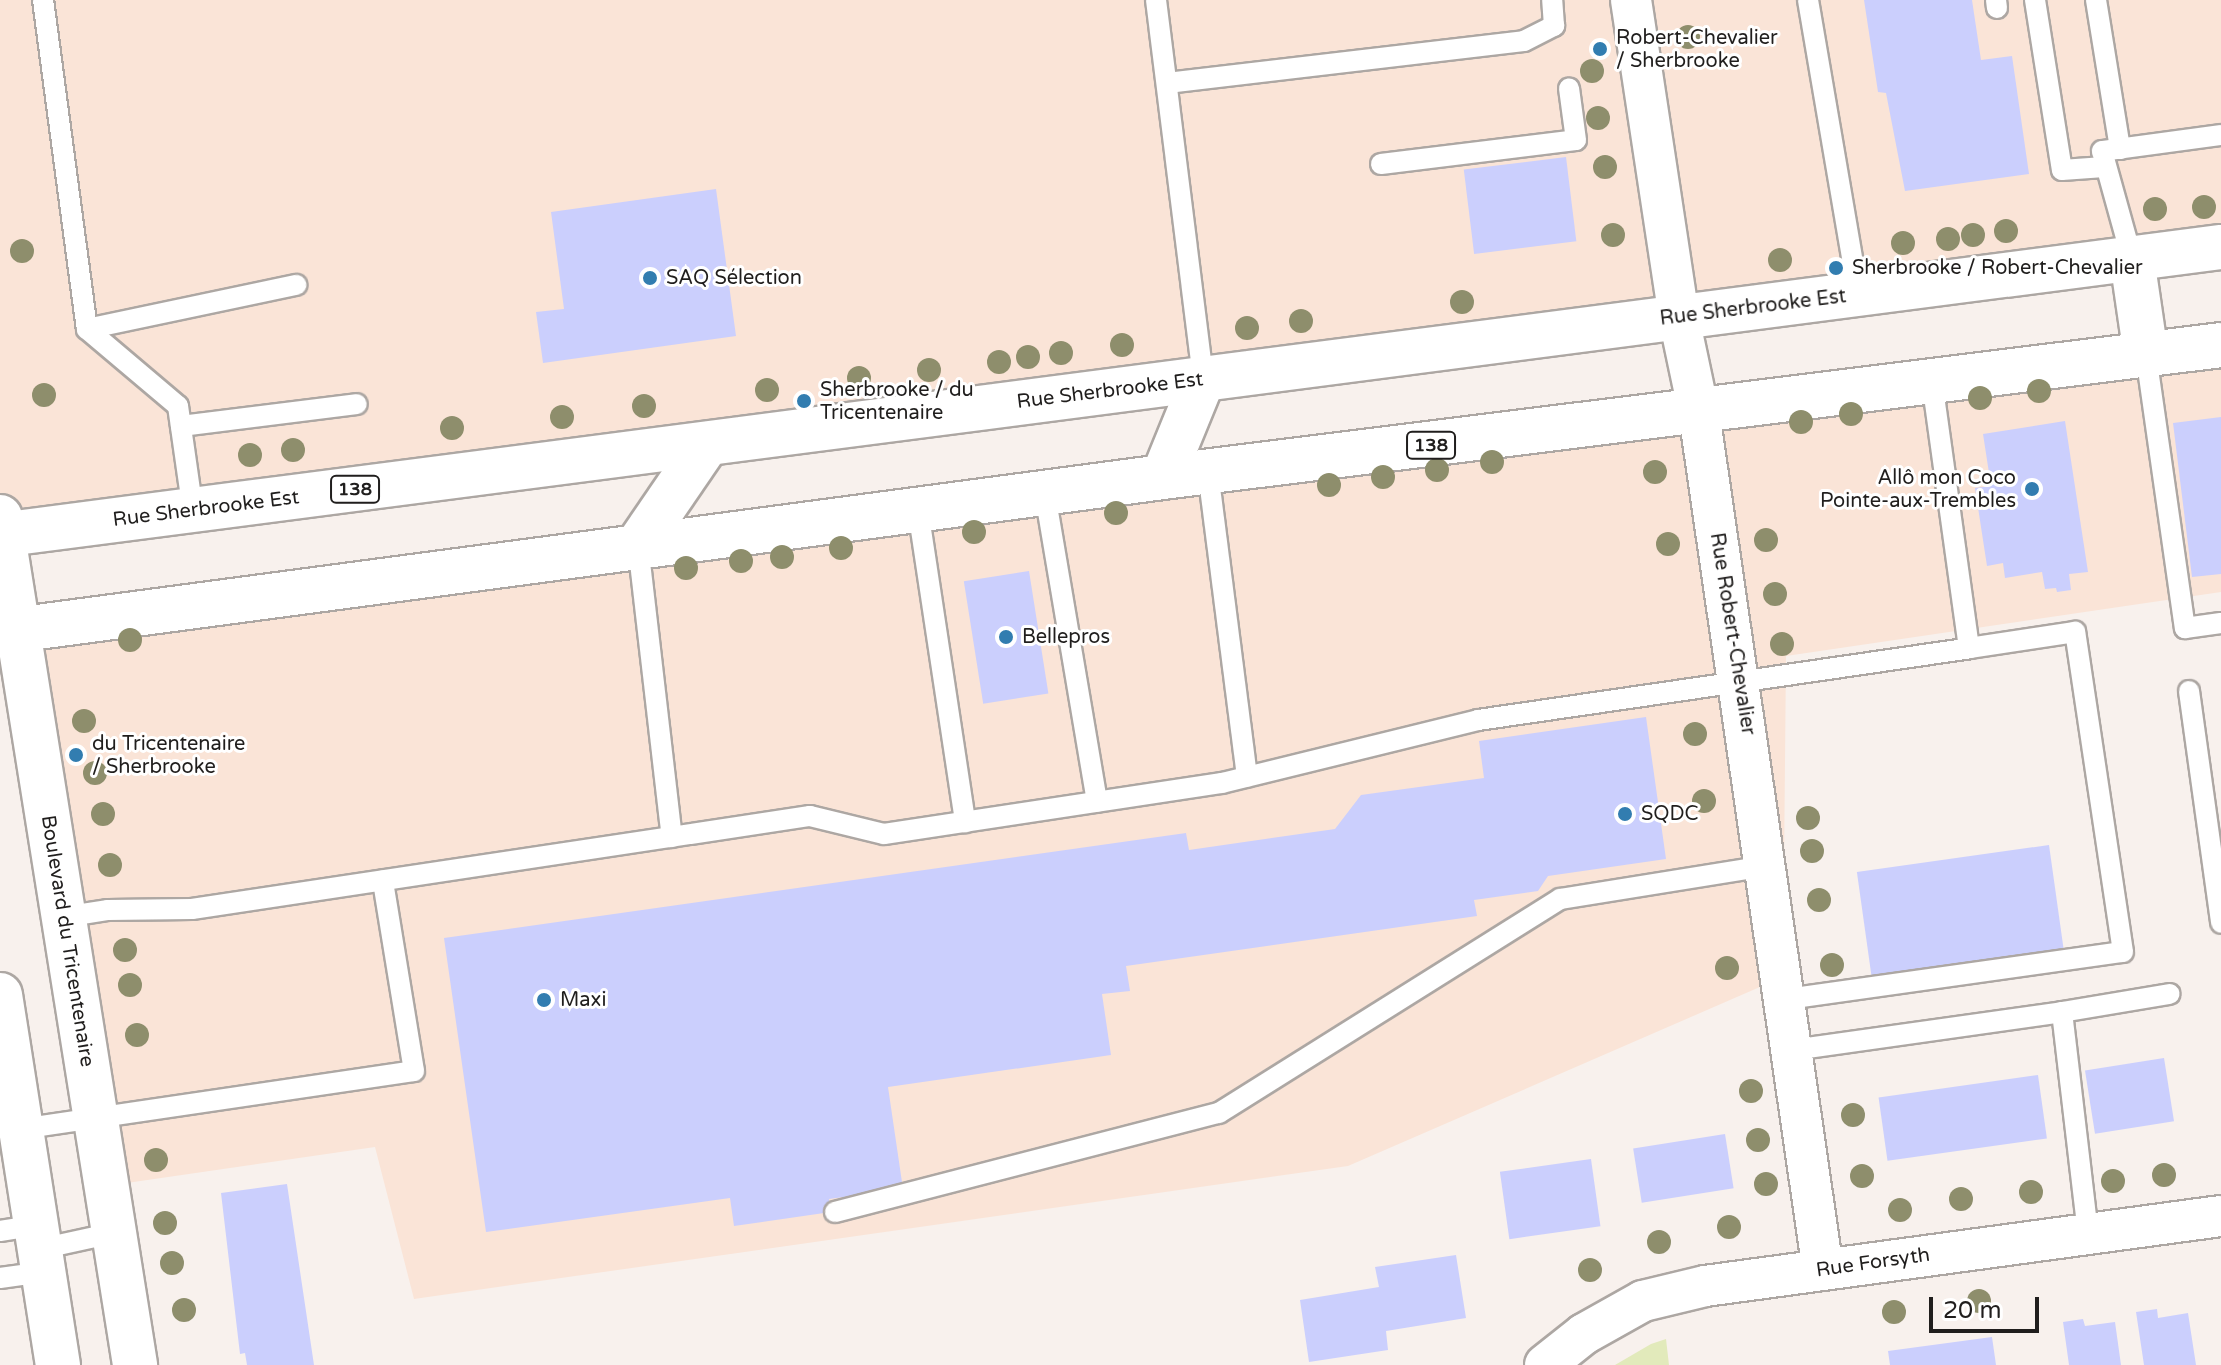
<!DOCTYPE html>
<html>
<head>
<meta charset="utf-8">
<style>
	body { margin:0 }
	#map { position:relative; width:2221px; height:1365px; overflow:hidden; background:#f8f1ed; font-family:"Varela Round",sans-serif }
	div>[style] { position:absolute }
	.commercial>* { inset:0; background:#fae4d7 }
	.green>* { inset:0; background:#e2eabb }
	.building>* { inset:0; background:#cbcffd; transform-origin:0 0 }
	.roads { filter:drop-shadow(2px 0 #ada7a3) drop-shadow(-2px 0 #ada7a3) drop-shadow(0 2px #ada7a3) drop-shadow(0 -2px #ada7a3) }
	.lane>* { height:20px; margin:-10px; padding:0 10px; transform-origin:10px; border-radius:10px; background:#fff }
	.street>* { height:40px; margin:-20px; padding:0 20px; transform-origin:20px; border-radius:20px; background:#fff }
	.secondary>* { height:44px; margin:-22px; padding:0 22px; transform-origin:22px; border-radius:22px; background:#fff }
	.primary>* { height:44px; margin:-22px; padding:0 22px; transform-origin:22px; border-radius:22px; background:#fff }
	.trees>* { width:24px; height:24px; margin:-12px; border-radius:50%; background:#8e8e6c }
	.dots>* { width:22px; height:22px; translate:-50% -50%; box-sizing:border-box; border:4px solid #fff; border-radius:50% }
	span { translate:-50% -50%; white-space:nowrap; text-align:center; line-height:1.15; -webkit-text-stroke:6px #fff; paint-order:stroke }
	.shield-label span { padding:2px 6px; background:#fff; border:2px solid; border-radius:6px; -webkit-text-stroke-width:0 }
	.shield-label { font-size:18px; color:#201e1d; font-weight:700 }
	.poi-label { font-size:20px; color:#201e1d }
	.left { translate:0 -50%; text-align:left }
	.right { translate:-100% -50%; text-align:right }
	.street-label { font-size:20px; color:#201e1d }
	.scale { position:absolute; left:1929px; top:1297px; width:110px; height:36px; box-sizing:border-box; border:4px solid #201e1d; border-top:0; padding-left:10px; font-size:24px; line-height:28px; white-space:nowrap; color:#201e1d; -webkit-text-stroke:6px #fff; paint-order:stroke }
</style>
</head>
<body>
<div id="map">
	<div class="commercial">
		<div style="clip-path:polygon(0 0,2221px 0,2221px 247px,0 517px)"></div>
		<div style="clip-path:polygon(2221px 334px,2221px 592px,1786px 656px,1783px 977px,1348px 1166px,414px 1299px,375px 1147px,106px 1186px,16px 629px)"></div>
	</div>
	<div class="green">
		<div style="clip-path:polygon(1666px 1339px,1669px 1365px,1615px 1365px,1651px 1344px)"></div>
	</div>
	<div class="building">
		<div style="clip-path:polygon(1864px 0,1972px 0,1981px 60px,2012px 56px,2029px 174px,1905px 191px,1886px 93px,1878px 92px)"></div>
		<div style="left:1566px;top:157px;width:85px;height:103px;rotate:83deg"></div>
		<div style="clip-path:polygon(716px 189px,736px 336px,543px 363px,536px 312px,564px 309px,551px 212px)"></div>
		<div style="clip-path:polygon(2221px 417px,2221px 574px,2192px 577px,2173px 423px)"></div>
		<div style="clip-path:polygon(2065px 421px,2088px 572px,2069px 574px,2071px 590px,2057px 592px,2056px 588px,2045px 589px,2042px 572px,2005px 578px,2003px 563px,1987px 566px,1975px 488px,1991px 486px,1983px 434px)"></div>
		<div style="left:1029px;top:571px;width:124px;height:66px;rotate:81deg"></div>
		<div style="clip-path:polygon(1646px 717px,1666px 859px,1548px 876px,1538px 891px,1474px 900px,1477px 916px,1126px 966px,1130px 991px,1102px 994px,1111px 1055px,888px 1087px,903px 1189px,829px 1199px,831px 1212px,734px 1226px,730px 1198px,486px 1232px,444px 938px,1186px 833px,1189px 850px,1335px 829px,1361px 795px,1484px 778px,1479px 741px)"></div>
		<div style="left:2049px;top:845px;width:110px;height:194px;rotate:82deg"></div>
		<div style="left:2164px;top:1058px;width:64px;height:80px;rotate:81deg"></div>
		<div style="left:2038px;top:1075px;width:64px;height:161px;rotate:82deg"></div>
		<div style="left:1725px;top:1134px;width:55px;height:93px;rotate:81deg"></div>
		<div style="left:1591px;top:1159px;width:68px;height:92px;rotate:82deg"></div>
		<div style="clip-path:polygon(287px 1184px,314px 1365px,247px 1365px,245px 1353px,240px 1354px,221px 1193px)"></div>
		<div style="clip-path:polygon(1456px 1255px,1466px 1318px,1386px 1331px,1388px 1350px,1309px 1362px,1300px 1300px,1379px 1287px,1375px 1267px)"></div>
		<div style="clip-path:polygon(2157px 1309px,2158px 1318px,2188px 1313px,2196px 1365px,2144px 1365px,2136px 1312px)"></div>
		<div style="clip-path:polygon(2083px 1319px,2085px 1326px,2115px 1322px,2121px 1365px,2069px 1365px,2063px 1322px)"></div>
		<div style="clip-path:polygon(1992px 1337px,1996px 1365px,1890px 1365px,1888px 1351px)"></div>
	</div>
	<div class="roads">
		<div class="lane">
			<div style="left:43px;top:0;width:332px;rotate:82.4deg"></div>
			<div style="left:87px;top:329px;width:119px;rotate:40.2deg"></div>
			<div style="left:178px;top:406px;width:106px;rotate:81.9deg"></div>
			<div style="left:1156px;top:0;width:382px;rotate:82.9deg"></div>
			<div style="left:1808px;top:0;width:298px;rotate:80.3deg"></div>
			<div style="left:1996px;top:0;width:8px;rotate:83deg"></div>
			<div style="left:2035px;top:0;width:172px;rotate:81deg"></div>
			<div style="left:2062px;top:170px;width:42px;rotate:-4.1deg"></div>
			<div style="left:2096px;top:0;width:151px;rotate:80.8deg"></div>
			<div style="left:1167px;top:83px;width:359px;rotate:-6.7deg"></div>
			<div style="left:1524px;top:41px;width:34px;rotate:-27deg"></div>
			<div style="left:1554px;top:26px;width:26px;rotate:-94deg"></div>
			<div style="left:1381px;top:164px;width:196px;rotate:-7deg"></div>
			<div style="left:1576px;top:140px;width:52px;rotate:-97.7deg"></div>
			<div style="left:2132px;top:259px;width:112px;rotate:-105.5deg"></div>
			<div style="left:2102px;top:151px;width:120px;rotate:-7.7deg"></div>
			<div style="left:87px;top:329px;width:214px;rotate:-11.9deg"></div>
			<div style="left:2146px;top:355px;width:276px;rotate:81.9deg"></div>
			<div style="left:2185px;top:628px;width:36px;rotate:-8deg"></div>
			<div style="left:181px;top:426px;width:177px;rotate:-7.1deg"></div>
			<div style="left:1208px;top:472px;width:307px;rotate:82.7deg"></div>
			<div style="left:1045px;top:494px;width:312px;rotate:80.4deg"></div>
			<div style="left:918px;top:510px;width:316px;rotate:81.4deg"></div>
			<div style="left:638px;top:545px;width:294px;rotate:83.4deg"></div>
			<div style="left:2189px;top:691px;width:234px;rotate:82.1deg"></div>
			<div style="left:63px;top:917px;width:46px;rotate:-8.8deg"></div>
			<div style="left:108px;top:910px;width:84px;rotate:-0.7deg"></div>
			<div style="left:192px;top:909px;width:625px;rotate:-8.56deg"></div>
			<div style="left:810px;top:816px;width:76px;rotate:13.7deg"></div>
			<div style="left:884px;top:834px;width:342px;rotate:-8.6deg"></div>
			<div style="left:1222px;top:783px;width:264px;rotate:-13.8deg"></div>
			<div style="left:1478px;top:720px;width:496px;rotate:-8.3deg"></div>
			<div style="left:1969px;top:648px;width:268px;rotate:-97.9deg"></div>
			<div style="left:1787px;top:999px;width:339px;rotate:-8deg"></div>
			<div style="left:2123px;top:952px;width:324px;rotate:-98.5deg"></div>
			<div style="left:2075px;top:632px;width:107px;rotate:171.4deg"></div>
			<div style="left:2062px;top:1012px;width:109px;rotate:-9.5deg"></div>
			<div style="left:1793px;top:1050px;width:272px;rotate:-8deg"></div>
			<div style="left:2062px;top:1012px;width:222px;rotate:83.3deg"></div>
			<div style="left:21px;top:1129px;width:397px;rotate:-8.4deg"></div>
			<div style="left:414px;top:1071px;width:193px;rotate:-99.3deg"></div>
			<div style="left:835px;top:1212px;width:397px;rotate:-14.5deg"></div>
			<div style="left:1219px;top:1113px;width:403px;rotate:-32.1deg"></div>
			<div style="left:1560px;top:899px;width:210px;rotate:-9.1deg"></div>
			<div style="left:0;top:1231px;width:36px;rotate:-9deg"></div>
			<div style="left:40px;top:1249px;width:75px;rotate:-12.4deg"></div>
			<div style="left:0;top:1278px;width:43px;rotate:-7.9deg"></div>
		</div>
		<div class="street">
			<div style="left:1631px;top:0;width:322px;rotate:81.4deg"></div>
			<div style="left:1679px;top:318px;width:97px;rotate:78.1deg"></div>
			<div style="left:1699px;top:413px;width:866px;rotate:81.77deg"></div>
			<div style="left:1545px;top:1365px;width:50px;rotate:-38.5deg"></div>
			<div style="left:1584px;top:1334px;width:68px;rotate:-29.2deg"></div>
			<div style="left:1643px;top:1301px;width:64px;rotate:-13.6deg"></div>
			<div style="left:1705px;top:1286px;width:521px;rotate:-7.73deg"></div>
		</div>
		<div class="secondary">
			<div style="left:0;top:517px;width:859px;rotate:80.95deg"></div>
			<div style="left:0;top:995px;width:375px;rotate:81.1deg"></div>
		</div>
		<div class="primary">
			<div style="left:2132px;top:259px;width:97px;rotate:81.7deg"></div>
			<div style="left:1163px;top:477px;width:106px;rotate:-67.8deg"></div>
			<div style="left:0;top:535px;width:2240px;rotate:-7.39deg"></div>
			<div style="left:638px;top:545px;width:122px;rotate:-55.7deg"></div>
			<div style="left:0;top:632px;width:1173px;rotate:-7.59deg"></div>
			<div style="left:1163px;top:477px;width:1066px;rotate:-7.11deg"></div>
		</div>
	</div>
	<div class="trees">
		<div style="left:1688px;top:37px"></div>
		<div style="left:1592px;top:71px"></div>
		<div style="left:1598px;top:118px"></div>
		<div style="left:1605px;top:167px"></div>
		<div style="left:2204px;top:207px"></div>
		<div style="left:2155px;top:209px"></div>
		<div style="left:2006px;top:231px"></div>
		<div style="left:1613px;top:235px"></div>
		<div style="left:1973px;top:235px"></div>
		<div style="left:1948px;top:239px"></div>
		<div style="left:1903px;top:243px"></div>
		<div style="left:22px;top:251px"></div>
		<div style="left:1780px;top:260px"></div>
		<div style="left:1462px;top:302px"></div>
		<div style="left:1301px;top:321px"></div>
		<div style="left:1247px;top:328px"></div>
		<div style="left:1122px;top:345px"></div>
		<div style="left:1061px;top:353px"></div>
		<div style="left:1028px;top:357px"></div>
		<div style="left:999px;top:362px"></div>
		<div style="left:929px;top:370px"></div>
		<div style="left:859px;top:378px"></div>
		<div style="left:767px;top:390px"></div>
		<div style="left:2039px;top:391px"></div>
		<div style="left:44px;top:395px"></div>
		<div style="left:1980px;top:398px"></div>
		<div style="left:644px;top:406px"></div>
		<div style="left:1851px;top:414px"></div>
		<div style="left:562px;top:417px"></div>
		<div style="left:1801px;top:422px"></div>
		<div style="left:452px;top:428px"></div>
		<div style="left:293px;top:450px"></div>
		<div style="left:250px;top:455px"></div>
		<div style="left:1492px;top:462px"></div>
		<div style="left:1437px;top:470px"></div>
		<div style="left:1655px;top:472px"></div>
		<div style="left:1383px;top:477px"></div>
		<div style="left:1329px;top:485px"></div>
		<div style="left:1116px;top:513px"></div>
		<div style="left:974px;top:532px"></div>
		<div style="left:1766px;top:540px"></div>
		<div style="left:1668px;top:544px"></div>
		<div style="left:841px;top:548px"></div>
		<div style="left:782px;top:557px"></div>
		<div style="left:741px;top:561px"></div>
		<div style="left:686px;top:568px"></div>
		<div style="left:1775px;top:594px"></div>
		<div style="left:130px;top:640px"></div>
		<div style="left:1782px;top:644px"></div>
		<div style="left:84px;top:721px"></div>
		<div style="left:1695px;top:734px"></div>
		<div style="left:95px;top:773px"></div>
		<div style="left:1704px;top:801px"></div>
		<div style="left:103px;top:814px"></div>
		<div style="left:1808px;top:818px"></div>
		<div style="left:1812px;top:851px"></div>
		<div style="left:110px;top:865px"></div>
		<div style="left:1819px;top:900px"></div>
		<div style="left:125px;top:950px"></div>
		<div style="left:1832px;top:965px"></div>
		<div style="left:1727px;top:968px"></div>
		<div style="left:130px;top:985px"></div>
		<div style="left:137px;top:1035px"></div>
		<div style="left:1751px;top:1091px"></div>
		<div style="left:1853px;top:1115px"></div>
		<div style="left:1758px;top:1140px"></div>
		<div style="left:156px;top:1160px"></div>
		<div style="left:2164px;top:1175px"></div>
		<div style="left:1862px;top:1176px"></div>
		<div style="left:2113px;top:1181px"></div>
		<div style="left:1766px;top:1184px"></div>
		<div style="left:2031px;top:1192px"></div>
		<div style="left:1961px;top:1199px"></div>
		<div style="left:1900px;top:1210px"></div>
		<div style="left:165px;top:1223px"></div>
		<div style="left:1729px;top:1227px"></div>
		<div style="left:1659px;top:1242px"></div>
		<div style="left:172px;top:1263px"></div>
		<div style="left:1590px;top:1270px"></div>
		<div style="left:1979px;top:1301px"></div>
		<div style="left:184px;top:1310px"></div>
		<div style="left:1894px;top:1312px"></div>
	</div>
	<div class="dots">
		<div style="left:1600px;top:49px;background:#327db0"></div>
		<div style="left:1836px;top:268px;background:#327db0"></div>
		<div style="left:650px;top:278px;background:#327db0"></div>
		<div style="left:804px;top:401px;background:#327db0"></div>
		<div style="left:2032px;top:489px;background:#327db0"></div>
		<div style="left:1006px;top:637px;background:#327db0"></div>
		<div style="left:76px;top:755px;background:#327db0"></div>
		<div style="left:1625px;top:814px;background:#327db0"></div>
		<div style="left:544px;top:1000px;background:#327db0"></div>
	</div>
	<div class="shield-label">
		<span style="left:1431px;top:445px">138</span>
		<span style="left:355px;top:489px">138</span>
	</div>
	<div class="poi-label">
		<span class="left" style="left:1616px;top:50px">Robert-Chevalier<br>/ Sherbrooke</span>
		<span class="left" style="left:1852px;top:268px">Sherbrooke / Robert-Chevalier</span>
		<span class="left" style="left:666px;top:278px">SAQ Sélection</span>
		<span class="left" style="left:820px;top:402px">Sherbrooke / du<br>Tricentenaire</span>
		<span class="right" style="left:2016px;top:490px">Allô mon Coco<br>Pointe-aux-Trembles</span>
		<span class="left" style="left:1022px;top:637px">Bellepros</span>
		<span class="left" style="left:92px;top:756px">du Tricentenaire<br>/ Sherbrooke</span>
		<span class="left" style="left:1641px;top:814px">SQDC</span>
		<span class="left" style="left:560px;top:1000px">Maxi</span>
	</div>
	<div class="street-label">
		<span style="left:1753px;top:308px;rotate:-7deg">Rue Sherbrooke Est</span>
		<span style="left:1110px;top:391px;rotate:-7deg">Rue Sherbrooke Est</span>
		<span style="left:206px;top:509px;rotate:-7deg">Rue Sherbrooke Est</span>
		<span style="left:1732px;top:634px;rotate:81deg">Rue Robert-Chevalier</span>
		<span style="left:67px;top:941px;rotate:81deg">Boulevard du Tricentenaire</span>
		<span style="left:1873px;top:1263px;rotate:-8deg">Rue Forsyth</span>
	</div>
	<div class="scale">20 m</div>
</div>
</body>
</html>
